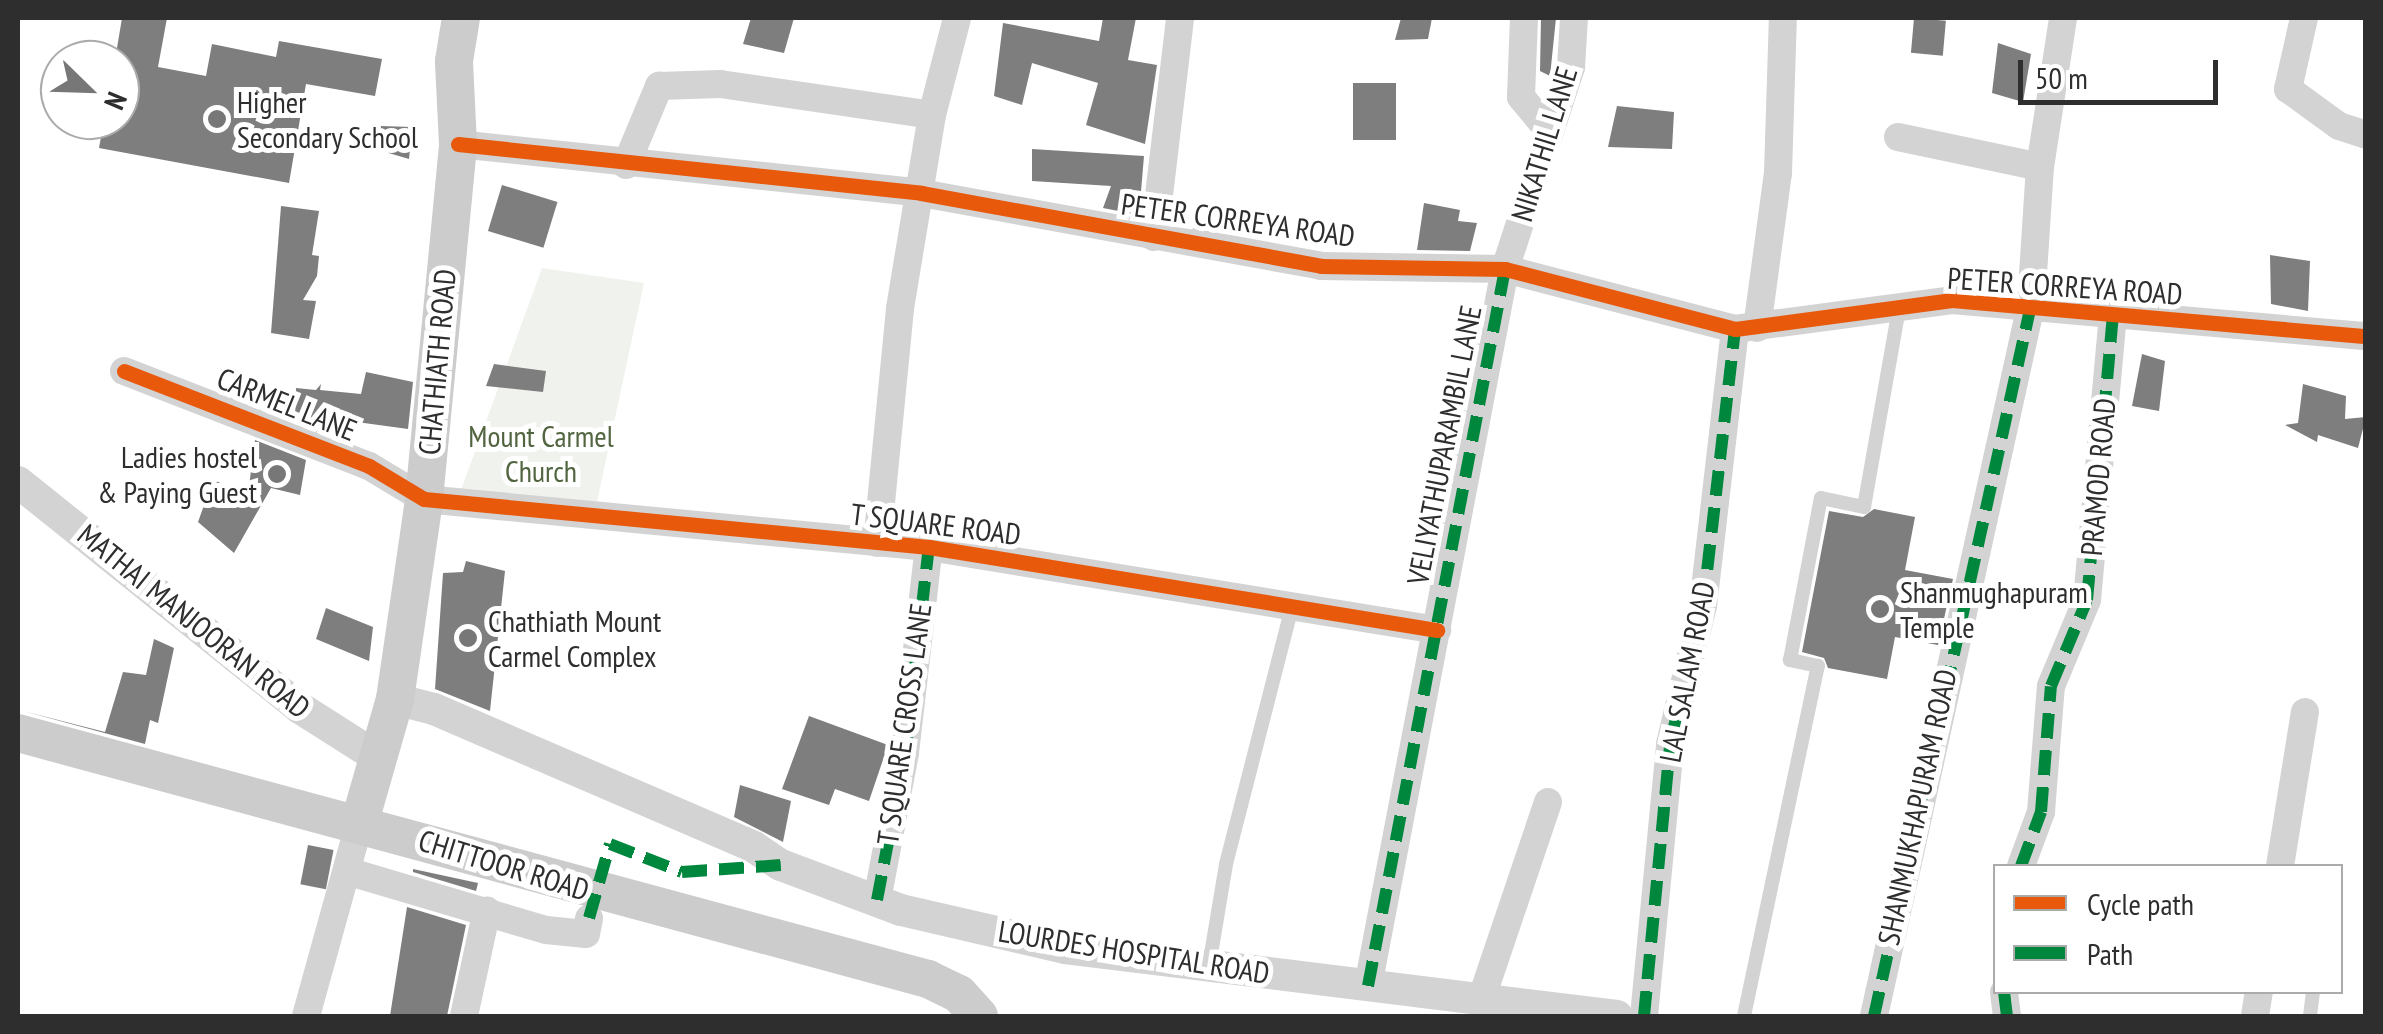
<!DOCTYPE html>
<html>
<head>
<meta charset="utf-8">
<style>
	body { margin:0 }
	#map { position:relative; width:2383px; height:1034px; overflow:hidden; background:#fff; font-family:"PT Sans Narrow",sans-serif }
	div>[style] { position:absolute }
	.green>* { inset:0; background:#f0f3ed }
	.building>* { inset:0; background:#7e7e7e; transform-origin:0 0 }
	.service>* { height:14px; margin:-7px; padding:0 7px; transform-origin:7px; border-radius:7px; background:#d3d3d3 }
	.minor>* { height:28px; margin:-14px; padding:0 14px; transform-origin:14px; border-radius:14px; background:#d3d3d3 }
	.tertiary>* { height:32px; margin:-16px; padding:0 16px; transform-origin:16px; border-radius:16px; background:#d3d3d3 }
	.secondary>* { height:38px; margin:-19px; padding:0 19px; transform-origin:19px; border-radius:19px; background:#ccc }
	.quiet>* { height:12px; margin-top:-6px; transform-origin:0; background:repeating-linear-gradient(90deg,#00873e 0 25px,transparent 0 37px) }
	.cycleway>* { height:15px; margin:-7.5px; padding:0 7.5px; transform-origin:7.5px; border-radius:7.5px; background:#e8590c }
	.dots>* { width:28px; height:28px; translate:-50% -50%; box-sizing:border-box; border:5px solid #fff; border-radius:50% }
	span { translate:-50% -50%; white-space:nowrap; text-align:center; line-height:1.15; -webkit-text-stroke:10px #fff; paint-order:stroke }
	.poi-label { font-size:30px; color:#2e2e2e }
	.left { translate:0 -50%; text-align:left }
	.right { translate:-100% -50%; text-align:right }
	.street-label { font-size:30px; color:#2e2e2e }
	.park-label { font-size:30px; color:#526541 }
	.frame { position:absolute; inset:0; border:20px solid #2e2e2e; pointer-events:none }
	.legend { position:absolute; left:1993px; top:864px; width:350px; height:130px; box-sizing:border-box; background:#fff; border:2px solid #ababab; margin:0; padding:12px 18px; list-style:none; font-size:30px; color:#2e2e2e }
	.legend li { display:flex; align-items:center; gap:20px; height:50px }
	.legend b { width:50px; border:2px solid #ababab }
	.north { position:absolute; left:40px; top:40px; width:100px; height:100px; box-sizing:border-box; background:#fff; border:2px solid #ababab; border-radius:50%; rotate:113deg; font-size:28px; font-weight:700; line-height:40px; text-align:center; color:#2e2e2e }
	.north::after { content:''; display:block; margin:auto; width:35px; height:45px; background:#777; clip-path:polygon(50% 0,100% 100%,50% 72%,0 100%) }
	.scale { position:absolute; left:2018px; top:60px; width:200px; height:45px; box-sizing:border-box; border:5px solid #2e2e2e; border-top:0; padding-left:12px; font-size:30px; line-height:35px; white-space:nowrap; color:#2e2e2e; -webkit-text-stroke:8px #fff; paint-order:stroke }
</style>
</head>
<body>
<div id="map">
	<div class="green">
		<div style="clip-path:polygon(542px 268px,644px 283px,592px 525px,454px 509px)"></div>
	</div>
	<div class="building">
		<div style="clip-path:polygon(122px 18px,167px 18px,158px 67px,206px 76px,212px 44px,276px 57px,279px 41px,382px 59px,375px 96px,306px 84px,289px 183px,99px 148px,104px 120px,120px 120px,120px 60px,115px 60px)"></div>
		<div style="clip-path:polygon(751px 18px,794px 18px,784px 53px,743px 44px)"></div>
		<div style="clip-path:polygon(1103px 18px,1136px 18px,1128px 60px,1157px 65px,1145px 144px,1086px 125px,1098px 83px,1032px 63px,1022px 105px,994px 96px,1003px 23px,1099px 41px)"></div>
		<div style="clip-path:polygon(1401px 18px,1432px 18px,1428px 39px,1395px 40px)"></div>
		<div style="clip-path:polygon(1541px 18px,1556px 18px,1550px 76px,1540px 71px)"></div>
		<div style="left:1914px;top:18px;width:32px;height:35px;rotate:5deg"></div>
		<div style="clip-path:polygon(1998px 43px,2031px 54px,2023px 102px,1992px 93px)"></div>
		<div style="left:1353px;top:83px;width:43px;height:57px"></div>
		<div style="clip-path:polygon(1617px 106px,1674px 112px,1672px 149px,1608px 147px)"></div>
		<div style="clip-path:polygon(381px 126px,412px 127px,409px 159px,375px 149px)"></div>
		<div style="clip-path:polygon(1032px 149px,1144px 156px,1139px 215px,1103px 208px,1111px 186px,1032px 181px)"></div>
		<div style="left:502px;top:185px;width:58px;height:48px;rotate:17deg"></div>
		<div style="clip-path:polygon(1424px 203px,1460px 210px,1458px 221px,1477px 223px,1470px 251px,1417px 250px)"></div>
		<div style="clip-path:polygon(281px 206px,319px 211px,312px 255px,319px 256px,317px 276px,303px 300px,316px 301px,309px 339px,271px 333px)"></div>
		<div style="clip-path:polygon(2270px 255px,2310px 261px,2308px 311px,2271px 304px)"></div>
		<div style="clip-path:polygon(2142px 354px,2165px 361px,2159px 411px,2132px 406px)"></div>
		<div style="clip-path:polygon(494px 364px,546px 371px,543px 392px,486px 386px)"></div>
		<div style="clip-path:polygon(366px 372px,413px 382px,408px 429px,342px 420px,328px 431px,295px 418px,296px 388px,316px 390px,321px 384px,320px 390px,361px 394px)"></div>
		<div style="clip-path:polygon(2303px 384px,2346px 396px,2345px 419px,2366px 417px,2358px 448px,2318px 435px,2317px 442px,2285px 425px,2298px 423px)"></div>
		<div style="clip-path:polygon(255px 440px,306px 460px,300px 495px,271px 488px,234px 553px,198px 522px,213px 480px,248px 494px)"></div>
		<div style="clip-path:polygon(1874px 509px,1915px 517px,1905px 570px,1953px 579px,1938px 645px,1895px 637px,1887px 679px,1828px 668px,1824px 658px,1802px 652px,1829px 511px,1863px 517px)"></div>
		<div style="clip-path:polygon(466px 561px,505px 571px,490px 711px,435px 689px,443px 573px,463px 572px)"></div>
		<div style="clip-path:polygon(326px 608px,373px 627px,369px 661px,316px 639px)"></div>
		<div style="clip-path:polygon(154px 639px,174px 648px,158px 723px,150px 720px,145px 744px,23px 711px,105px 732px,123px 672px,146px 675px)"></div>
		<div style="clip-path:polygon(809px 716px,888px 745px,869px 801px,835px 789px,829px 805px,782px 789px)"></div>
		<div style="clip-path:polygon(740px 785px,791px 801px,783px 842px,734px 817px)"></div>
		<div style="left:308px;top:845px;width:26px;height:40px;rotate:11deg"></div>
		<div style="clip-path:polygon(413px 869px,478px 883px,476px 891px,413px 872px)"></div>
		<div style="clip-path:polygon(407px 907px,466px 925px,447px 1016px,390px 1016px)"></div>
	</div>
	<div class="service">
		<div style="left:1209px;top:966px;width:103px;rotate:-80.5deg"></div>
		<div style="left:1226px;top:864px;width:265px;rotate:-75.6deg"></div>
		<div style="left:1744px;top:1016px;width:358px;rotate:-78.1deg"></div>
		<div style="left:1818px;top:666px;width:29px;rotate:-168deg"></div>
		<div style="left:1790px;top:660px;width:165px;rotate:-79.2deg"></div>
		<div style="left:1821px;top:498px;width:44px;rotate:11.8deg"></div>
		<div style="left:1864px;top:507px;width:202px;rotate:-80deg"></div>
		<div style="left:2310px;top:1016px;width:24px;rotate:-83deg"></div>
	</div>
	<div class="minor">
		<div style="left:1524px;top:18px;width:79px;rotate:92.2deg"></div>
		<div style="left:1521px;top:97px;width:44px;rotate:50.5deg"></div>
		<div style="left:2304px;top:18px;width:73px;rotate:102.7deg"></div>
		<div style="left:2288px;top:89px;width:63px;rotate:36deg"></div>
		<div style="left:2339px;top:126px;width:28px;rotate:18deg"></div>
		<div style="left:932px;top:115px;width:100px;rotate:-75.5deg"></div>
		<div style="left:1898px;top:137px;width:145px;rotate:11.9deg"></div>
		<div style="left:458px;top:144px;width:466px;rotate:6deg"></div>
		<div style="left:921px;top:193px;width:407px;rotate:10.3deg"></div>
		<div style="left:1321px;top:266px;width:184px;rotate:0.9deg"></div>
		<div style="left:1505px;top:269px;width:238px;rotate:14.6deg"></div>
		<div style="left:1735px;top:329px;width:219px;rotate:-7.6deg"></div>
		<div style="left:1952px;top:300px;width:416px;rotate:5deg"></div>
		<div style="left:626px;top:165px;width:86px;rotate:-67.3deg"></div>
		<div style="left:659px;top:86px;width:61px;rotate:-1.9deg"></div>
		<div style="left:720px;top:84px;width:214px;rotate:8.3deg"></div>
		<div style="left:932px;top:115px;width:197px;rotate:99.4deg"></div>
		<div style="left:900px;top:309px;width:235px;rotate:95.6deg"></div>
		<div style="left:1154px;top:237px;width:221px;rotate:-83.2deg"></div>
		<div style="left:1757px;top:328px;width:156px;rotate:-82.3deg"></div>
		<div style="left:1778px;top:173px;width:155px;rotate:-88.2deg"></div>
		<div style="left:124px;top:371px;width:263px;rotate:21.2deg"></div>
		<div style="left:369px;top:466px;width:64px;rotate:31deg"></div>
		<div style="left:424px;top:499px;width:507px;rotate:5.43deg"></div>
		<div style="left:929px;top:547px;width:515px;rotate:9.28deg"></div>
		<div style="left:2021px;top:866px;width:58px;rotate:-69.7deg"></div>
		<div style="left:2041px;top:812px;width:126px;rotate:-85.5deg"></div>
		<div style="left:2051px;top:686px;width:93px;rotate:-67.3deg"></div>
		<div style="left:2087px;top:600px;width:285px;rotate:-84.8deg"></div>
		<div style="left:2280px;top:866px;width:156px;rotate:-80.8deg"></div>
		<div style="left:350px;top:872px;width:204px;rotate:16.5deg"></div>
		<div style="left:546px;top:930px;width:40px;rotate:5.7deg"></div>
		<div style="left:586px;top:934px;width:16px;rotate:-79deg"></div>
		<div style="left:877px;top:900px;width:150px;rotate:-79.2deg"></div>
		<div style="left:905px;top:753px;width:207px;rotate:-83.4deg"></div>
		<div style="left:1368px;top:986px;width:730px;rotate:-79.18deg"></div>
		<div style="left:1505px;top:269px;width:213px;rotate:-71.9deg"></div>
		<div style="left:1571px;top:67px;width:49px;rotate:-86.5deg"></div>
		<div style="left:2004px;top:992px;width:24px;rotate:83deg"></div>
		<div style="left:1481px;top:1000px;width:209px;rotate:-71.3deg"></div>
		<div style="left:306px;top:1016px;width:202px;rotate:-74.5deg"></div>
		<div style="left:464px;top:1016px;width:108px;rotate:-77.8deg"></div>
		<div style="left:1644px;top:1016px;width:273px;rotate:-84.5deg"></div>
		<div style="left:1670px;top:744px;width:142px;rotate:-76.6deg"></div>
		<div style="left:1703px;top:606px;width:279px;rotate:-83.4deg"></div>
		<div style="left:1874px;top:1016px;width:728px;rotate:-77.55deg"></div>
		<div style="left:2031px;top:305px;width:138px;rotate:-86.3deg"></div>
		<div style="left:2040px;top:167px;width:151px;rotate:-81.2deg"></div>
		<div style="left:2255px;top:1016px;width:24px;rotate:-81deg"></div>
	</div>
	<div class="tertiary">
		<div style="left:18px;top:482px;width:361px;rotate:38.7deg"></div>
		<div style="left:300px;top:708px;width:88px;rotate:32.4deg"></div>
		<div style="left:395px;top:699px;width:40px;rotate:14.4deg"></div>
		<div style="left:434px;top:709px;width:348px;rotate:23.3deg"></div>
		<div style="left:754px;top:847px;width:32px;rotate:34deg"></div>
		<div style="left:781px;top:865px;width:128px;rotate:20.6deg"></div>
		<div style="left:901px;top:910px;width:168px;rotate:13deg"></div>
		<div style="left:1065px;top:948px;width:556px;rotate:7.02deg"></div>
	</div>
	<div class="secondary">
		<div style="left:18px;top:733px;width:943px;rotate:15.13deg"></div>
		<div style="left:928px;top:979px;width:34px;rotate:26deg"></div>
		<div style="left:959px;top:994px;width:30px;rotate:48deg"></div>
		<div style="left:360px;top:821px;width:127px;rotate:-74deg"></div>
		<div style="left:395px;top:699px;width:202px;rotate:-81.7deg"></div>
		<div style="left:424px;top:499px;width:357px;rotate:-84.5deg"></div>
		<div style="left:458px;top:144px;width:83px;rotate:-92.8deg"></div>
		<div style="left:454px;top:61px;width:44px;rotate:-80.8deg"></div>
	</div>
	<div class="quiet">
		<div style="left:2021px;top:866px;width:58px;rotate:-69.7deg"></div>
		<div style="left:2041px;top:812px;width:126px;rotate:-85.5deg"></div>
		<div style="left:2051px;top:686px;width:93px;rotate:-67.3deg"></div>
		<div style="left:2087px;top:600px;width:285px;rotate:-84.8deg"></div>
		<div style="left:877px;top:900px;width:150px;rotate:-79.2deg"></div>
		<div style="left:905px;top:753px;width:207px;rotate:-83.4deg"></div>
		<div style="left:589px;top:918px;width:77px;rotate:-74.2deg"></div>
		<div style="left:610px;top:844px;width:77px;rotate:21.3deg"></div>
		<div style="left:682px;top:872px;width:99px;rotate:-4deg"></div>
		<div style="left:1368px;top:986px;width:730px;rotate:-79.18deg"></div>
		<div style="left:2004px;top:992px;width:24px;rotate:83deg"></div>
		<div style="left:1644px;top:1016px;width:273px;rotate:-84.5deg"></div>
		<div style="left:1670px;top:744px;width:142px;rotate:-76.6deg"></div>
		<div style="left:1703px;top:606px;width:279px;rotate:-83.4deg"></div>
		<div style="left:1874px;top:1016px;width:728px;rotate:-77.55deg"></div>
	</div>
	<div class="cycleway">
		<div style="left:458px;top:144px;width:466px;rotate:6deg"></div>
		<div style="left:921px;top:193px;width:407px;rotate:10.3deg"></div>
		<div style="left:1321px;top:266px;width:184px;rotate:0.9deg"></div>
		<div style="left:1505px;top:269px;width:238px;rotate:14.6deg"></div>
		<div style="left:1735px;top:329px;width:219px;rotate:-7.6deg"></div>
		<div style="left:1952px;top:300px;width:416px;rotate:5deg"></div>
		<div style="left:124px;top:371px;width:263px;rotate:21.2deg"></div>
		<div style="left:369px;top:466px;width:64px;rotate:31deg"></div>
		<div style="left:424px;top:499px;width:507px;rotate:5.43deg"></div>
		<div style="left:929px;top:547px;width:515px;rotate:9.28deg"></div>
	</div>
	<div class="dots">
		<div style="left:217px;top:119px;background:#777"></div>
		<div style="left:277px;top:474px;background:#777"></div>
		<div style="left:1880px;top:609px;background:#777"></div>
		<div style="left:468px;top:638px;background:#777"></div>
	</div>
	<div class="poi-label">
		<span class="left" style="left:237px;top:119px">Higher<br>Secondary School</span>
		<span class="right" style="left:257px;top:474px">Ladies hostel<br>&amp; Paying Guest</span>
		<span class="left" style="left:1900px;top:609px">Shanmughapuram<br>Temple</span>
		<span class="left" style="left:488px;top:638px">Chathiath Mount<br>Carmel Complex</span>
	</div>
	<div class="street-label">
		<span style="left:1544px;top:144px;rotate:-73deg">NIKATHIL LANE</span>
		<span style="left:1238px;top:220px;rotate:8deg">PETER CORREYA ROAD</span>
		<span style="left:2065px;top:286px;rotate:4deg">PETER CORREYA ROAD</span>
		<span style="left:437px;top:362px;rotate:-85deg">CHATHIATH ROAD</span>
		<span style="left:287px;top:404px;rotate:22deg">CARMEL LANE</span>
		<span style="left:1444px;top:445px;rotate:-79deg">VELIYATHUPARAMBIL LANE</span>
		<span style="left:2098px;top:477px;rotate:-85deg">PRAMOD ROAD</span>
		<span style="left:936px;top:524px;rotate:7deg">T SQUARE ROAD</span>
		<span style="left:194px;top:621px;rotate:39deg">MATHAI MANJOORAN ROAD</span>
		<span style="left:1687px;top:672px;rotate:-79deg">LAL SALAM ROAD</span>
		<span style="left:904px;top:724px;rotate:-82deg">T SQUARE CROSS LANE</span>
		<span style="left:1917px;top:807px;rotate:-78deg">SHANMUKHAPURAM ROAD</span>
		<span style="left:504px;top:865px;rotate:17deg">CHITTOOR ROAD</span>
		<span style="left:1134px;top:952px;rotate:9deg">LOURDES HOSPITAL ROAD</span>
	</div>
	<div class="park-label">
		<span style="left:541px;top:453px">Mount Carmel<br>Church</span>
	</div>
	<div class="frame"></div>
	<ul class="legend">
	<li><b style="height:12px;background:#e8590c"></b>Cycle path</li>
	<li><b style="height:12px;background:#00873e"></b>Path</li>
	</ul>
	<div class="north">N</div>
	<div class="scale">50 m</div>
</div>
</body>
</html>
